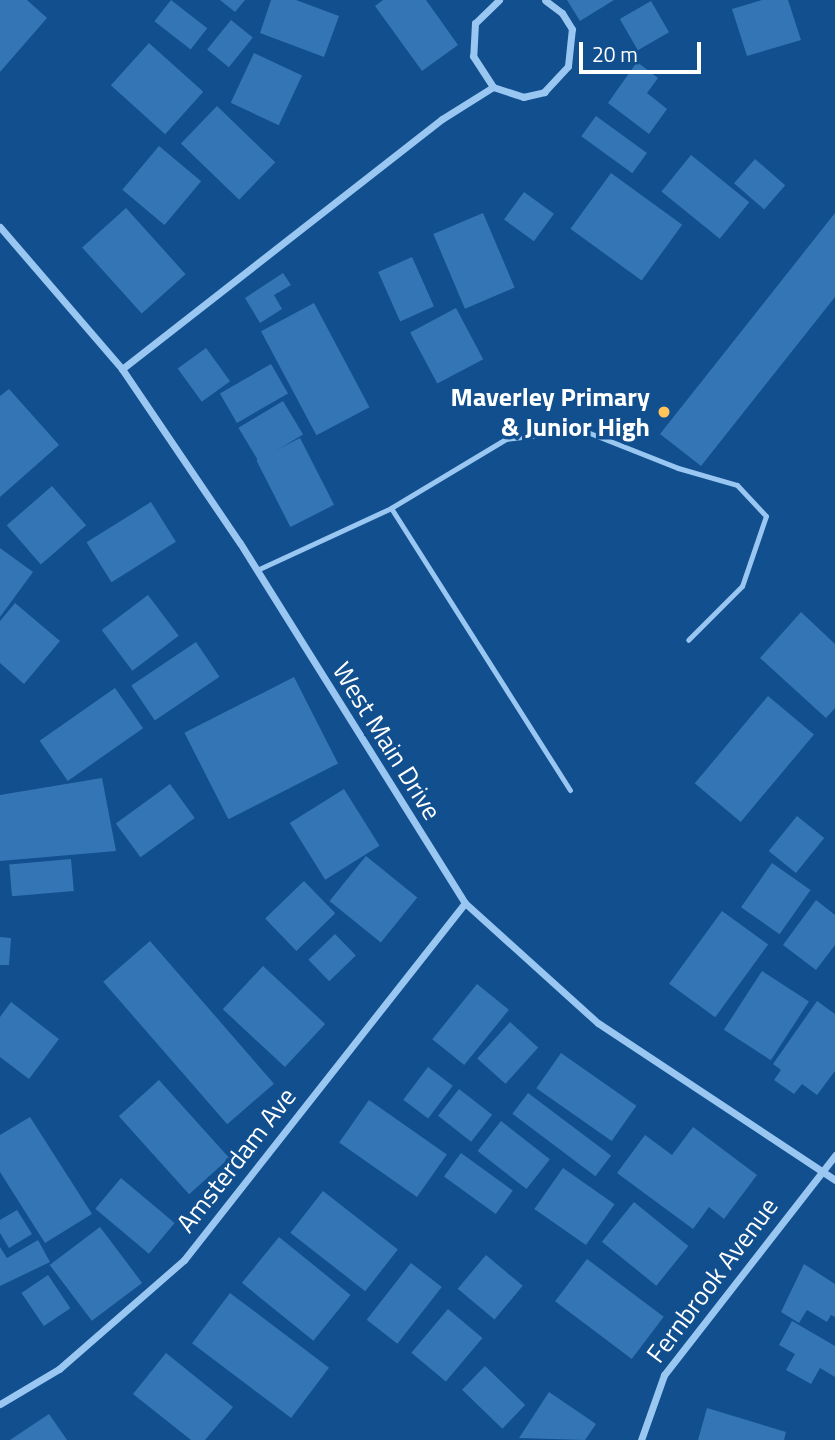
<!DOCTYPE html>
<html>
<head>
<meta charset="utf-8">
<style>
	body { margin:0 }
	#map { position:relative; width:835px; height:1440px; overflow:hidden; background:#114f8e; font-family:"Titillium Web",sans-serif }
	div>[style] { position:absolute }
	.building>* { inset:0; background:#3476b5; transform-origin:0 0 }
	.service>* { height:5px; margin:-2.5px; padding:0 2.5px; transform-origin:2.5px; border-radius:2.5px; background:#99c7f2 }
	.minor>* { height:7px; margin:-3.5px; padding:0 3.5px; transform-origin:3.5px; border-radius:3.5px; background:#99c7f2 }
	.dots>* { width:19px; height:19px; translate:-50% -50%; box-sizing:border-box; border:4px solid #114f8e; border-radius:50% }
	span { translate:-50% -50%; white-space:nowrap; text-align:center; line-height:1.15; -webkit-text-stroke:7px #114f8e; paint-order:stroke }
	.poi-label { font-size:26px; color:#fff; font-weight:700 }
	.right { translate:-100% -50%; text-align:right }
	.street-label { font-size:26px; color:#fff }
	.scale { position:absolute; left:579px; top:42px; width:122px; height:32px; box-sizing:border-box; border:4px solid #fff; border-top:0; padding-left:9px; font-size:21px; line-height:24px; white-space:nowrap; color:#fff; -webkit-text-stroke:5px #114f8e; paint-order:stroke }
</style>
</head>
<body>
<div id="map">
	<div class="building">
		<div style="clip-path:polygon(0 0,27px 0,47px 18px,0 72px)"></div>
		<div style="left:171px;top:0;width:46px;height:27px;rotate:38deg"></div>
		<div style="clip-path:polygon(220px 0,245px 0,235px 12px)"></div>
		<div style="clip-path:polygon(271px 0,296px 0,339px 16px,324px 57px,260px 33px)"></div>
		<div style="clip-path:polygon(383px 0,426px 0,458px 45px,422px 71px,375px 6px)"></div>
		<div style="clip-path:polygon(567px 0,614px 0,580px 21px)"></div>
		<div style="clip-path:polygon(762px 0,788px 0,801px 40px,747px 56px,732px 9px)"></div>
		<div style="left:651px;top:1px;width:36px;height:36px;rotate:60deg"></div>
		<div style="left:231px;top:20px;width:28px;height:38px;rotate:39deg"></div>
		<div style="left:149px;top:43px;width:73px;height:57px;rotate:42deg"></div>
		<div style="left:254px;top:53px;width:53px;height:55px;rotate:25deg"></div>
		<div style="clip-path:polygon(637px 62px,658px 78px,647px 93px,667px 109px,649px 134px,608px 103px)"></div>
		<div style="left:217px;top:106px;width:81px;height:52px;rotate:44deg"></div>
		<div style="left:596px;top:116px;width:63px;height:25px;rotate:36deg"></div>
		<div style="left:159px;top:146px;width:55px;height:57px;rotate:40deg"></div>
		<div style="left:691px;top:155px;width:75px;height:47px;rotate:39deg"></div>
		<div style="left:755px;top:159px;width:40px;height:32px;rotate:41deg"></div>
		<div style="left:611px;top:173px;width:88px;height:69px;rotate:36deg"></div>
		<div style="left:524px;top:192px;width:37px;height:34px;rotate:36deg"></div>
		<div style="left:126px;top:208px;width:89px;height:59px;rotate:48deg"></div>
		<div style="left:483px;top:213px;width:81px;height:54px;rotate:67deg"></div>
		<div style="clip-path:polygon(835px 213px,835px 297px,701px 466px,660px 434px)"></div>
		<div style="left:412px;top:257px;width:54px;height:37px;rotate:66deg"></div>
		<div style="clip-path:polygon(283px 273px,291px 285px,274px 295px,282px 309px,260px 323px,245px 298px)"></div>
		<div style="left:314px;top:303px;width:118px;height:60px;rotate:62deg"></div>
		<div style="left:456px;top:308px;width:58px;height:52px;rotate:62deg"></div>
		<div style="left:206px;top:348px;width:41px;height:35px;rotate:54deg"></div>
		<div style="left:271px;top:364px;width:34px;height:59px;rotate:60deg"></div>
		<div style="clip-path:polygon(9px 389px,59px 445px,0 497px,0 396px)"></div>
		<div style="left:283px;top:401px;width:39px;height:52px;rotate:59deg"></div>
		<div style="left:300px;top:438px;width:75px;height:49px;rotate:63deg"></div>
		<div style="left:52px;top:486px;width:52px;height:60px;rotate:49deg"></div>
		<div style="left:151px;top:502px;width:47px;height:76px;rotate:58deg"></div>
		<div style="clip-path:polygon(0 548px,33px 572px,0 617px)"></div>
		<div style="left:148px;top:595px;width:51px;height:58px;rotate:53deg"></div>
		<div style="clip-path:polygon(15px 603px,60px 641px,24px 684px,0 663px,0 621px)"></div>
		<div style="clip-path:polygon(801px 612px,835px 644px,835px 708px,826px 718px,760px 658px)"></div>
		<div style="left:196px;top:642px;width:42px;height:78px;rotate:56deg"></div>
		<div style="left:294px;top:677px;width:97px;height:123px;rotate:63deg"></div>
		<div style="left:115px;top:688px;width:49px;height:92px;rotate:55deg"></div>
		<div style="left:768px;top:696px;width:60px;height:114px;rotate:40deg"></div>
		<div style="clip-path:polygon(102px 778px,116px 851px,0 861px,0 795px)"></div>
		<div style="left:170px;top:784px;width:42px;height:67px;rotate:54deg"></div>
		<div style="left:344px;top:789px;width:67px;height:64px;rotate:58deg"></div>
		<div style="left:797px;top:816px;width:35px;height:45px;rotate:39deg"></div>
		<div style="left:366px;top:856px;width:66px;height:58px;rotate:39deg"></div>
		<div style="left:71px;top:859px;width:32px;height:62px;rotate:85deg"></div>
		<div style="left:772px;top:863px;width:47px;height:54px;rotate:35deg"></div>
		<div style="left:304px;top:881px;width:45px;height:54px;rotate:46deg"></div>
		<div style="clip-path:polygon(816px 900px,835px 915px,835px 945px,816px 970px,783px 945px)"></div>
		<div style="left:722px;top:911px;width:57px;height:90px;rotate:36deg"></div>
		<div style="left:335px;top:934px;width:30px;height:37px;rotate:46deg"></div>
		<div style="clip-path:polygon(0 937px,11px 938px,9px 965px,0 965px)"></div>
		<div style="left:150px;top:941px;width:189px;height:62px;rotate:49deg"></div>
		<div style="left:263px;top:966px;width:85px;height:59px;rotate:43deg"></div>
		<div style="left:762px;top:971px;width:56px;height:70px;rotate:33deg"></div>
		<div style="left:477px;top:984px;width:41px;height:71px;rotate:39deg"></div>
		<div style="clip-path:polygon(817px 1001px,835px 1014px,835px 1071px,817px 1095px,802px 1084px,794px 1094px,774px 1080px,781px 1070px,773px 1064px)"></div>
		<div style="clip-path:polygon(11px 1002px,59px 1039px,29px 1079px,0 1057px,0 1017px)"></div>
		<div style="left:510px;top:1022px;width:38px;height:49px;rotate:42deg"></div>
		<div style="left:561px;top:1053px;width:92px;height:43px;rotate:35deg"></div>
		<div style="left:428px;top:1067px;width:31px;height:41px;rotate:37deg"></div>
		<div style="left:159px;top:1080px;width:105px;height:54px;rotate:48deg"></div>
		<div style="left:459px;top:1089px;width:42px;height:34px;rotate:38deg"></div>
		<div style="left:528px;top:1093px;width:104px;height:26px;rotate:37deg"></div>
		<div style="left:369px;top:1100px;width:95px;height:52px;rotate:35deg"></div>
		<div style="clip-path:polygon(30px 1117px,92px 1214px,45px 1243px,0 1172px,0 1135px)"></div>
		<div style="left:501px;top:1121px;width:62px;height:38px;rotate:38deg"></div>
		<div style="clip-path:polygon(693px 1127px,757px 1175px,724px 1219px,709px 1207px,693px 1229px,617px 1173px,645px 1135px,672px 1155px)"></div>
		<div style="left:461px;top:1153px;width:64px;height:29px;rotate:36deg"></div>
		<div style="left:563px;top:1168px;width:63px;height:50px;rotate:35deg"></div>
		<div style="left:121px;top:1178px;width:70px;height:40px;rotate:40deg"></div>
		<div style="left:323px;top:1191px;width:95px;height:53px;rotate:38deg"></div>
		<div style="left:634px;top:1202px;width:70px;height:51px;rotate:39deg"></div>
		<div style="clip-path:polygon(17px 1210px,32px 1234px,9px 1248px,0 1233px,0 1220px)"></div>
		<div style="left:100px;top:1227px;width:70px;height:63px;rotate:53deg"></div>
		<div style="left:279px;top:1237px;width:92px;height:59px;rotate:39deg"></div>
		<div style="clip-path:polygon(38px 1240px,50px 1262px,0 1286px,0 1247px,7px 1258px)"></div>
		<div style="left:486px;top:1255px;width:48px;height:44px;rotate:40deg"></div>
		<div style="left:587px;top:1259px;width:96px;height:53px;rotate:37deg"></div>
		<div style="left:411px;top:1263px;width:39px;height:72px;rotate:38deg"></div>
		<div style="clip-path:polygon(804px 1264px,835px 1284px,835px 1317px,831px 1315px,827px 1322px,807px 1310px,799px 1323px,781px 1312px)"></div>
		<div style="left:48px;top:1275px;width:40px;height:32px;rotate:56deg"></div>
		<div style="left:230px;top:1293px;width:124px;height:63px;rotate:37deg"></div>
		<div style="left:448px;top:1309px;width:45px;height:57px;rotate:40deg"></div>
		<div style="clip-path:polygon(792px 1321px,835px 1346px,835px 1377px,820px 1368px,811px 1384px,786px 1370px,795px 1354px,779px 1345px)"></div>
		<div style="clip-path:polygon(166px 1353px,233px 1407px,205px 1440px,191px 1440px,133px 1394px)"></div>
		<div style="left:485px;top:1366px;width:56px;height:33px;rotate:44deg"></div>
		<div style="clip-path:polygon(549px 1392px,596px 1424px,585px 1440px,519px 1438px)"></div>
		<div style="clip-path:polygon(707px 1408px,786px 1432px,784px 1440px,698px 1440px)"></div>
		<div style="clip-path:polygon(49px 1414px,67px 1440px,10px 1440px)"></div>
	</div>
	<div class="service">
		<div style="left:391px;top:508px;width:334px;rotate:57.6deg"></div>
		<div style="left:257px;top:570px;width:148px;rotate:-24.8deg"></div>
		<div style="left:391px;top:508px;width:134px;rotate:-31deg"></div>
		<div style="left:506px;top:439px;width:77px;rotate:-6.8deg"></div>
		<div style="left:582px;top:430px;width:103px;rotate:21.6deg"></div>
		<div style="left:678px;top:468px;width:61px;rotate:16.1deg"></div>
		<div style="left:737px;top:485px;width:42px;rotate:46.9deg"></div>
		<div style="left:766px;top:516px;width:74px;rotate:108.9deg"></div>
		<div style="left:742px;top:586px;width:76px;rotate:135deg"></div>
	</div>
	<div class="minor">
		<div style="left:499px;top:0;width:33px;rotate:136deg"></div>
		<div style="left:475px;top:23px;width:33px;rotate:93deg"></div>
		<div style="left:473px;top:56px;width:37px;rotate:57deg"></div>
		<div style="left:493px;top:87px;width:32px;rotate:18deg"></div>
		<div style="left:523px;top:97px;width:22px;rotate:-13deg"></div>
		<div style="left:544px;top:92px;width:35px;rotate:-47deg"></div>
		<div style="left:568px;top:66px;width:37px;rotate:-84deg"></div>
		<div style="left:572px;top:29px;width:19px;rotate:-122deg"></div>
		<div style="left:562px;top:13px;width:21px;rotate:-143deg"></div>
		<div style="left:0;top:227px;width:187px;rotate:49.3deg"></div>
		<div style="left:122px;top:369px;width:210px;rotate:55.9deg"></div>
		<div style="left:240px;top:543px;width:425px;rotate:58deg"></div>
		<div style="left:465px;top:903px;width:179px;rotate:42.1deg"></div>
		<div style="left:598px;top:1023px;width:284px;rotate:33.5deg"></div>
		<div style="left:122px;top:369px;width:406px;rotate:-38deg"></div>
		<div style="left:442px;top:119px;width:60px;rotate:-32.1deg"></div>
		<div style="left:0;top:1404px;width:69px;rotate:-30.7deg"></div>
		<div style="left:59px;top:1369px;width:166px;rotate:-41.1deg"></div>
		<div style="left:184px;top:1260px;width:454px;rotate:-51.8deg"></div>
		<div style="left:641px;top:1440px;width:69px;rotate:-70.5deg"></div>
		<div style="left:664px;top:1375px;width:279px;rotate:-52.1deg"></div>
	</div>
	<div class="dots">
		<div style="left:664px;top:412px;background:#ffc55a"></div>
	</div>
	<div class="poi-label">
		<span class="right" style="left:650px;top:412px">Maverley Primary<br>&amp; Junior High</span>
	</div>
	<div class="street-label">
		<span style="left:387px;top:741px;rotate:58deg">West Main Drive</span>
		<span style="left:236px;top:1160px;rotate:-52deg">Amsterdam Ave</span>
		<span style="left:712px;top:1280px;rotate:-53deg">Fernbrook Avenue</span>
	</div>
	<div class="scale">20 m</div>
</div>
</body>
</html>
